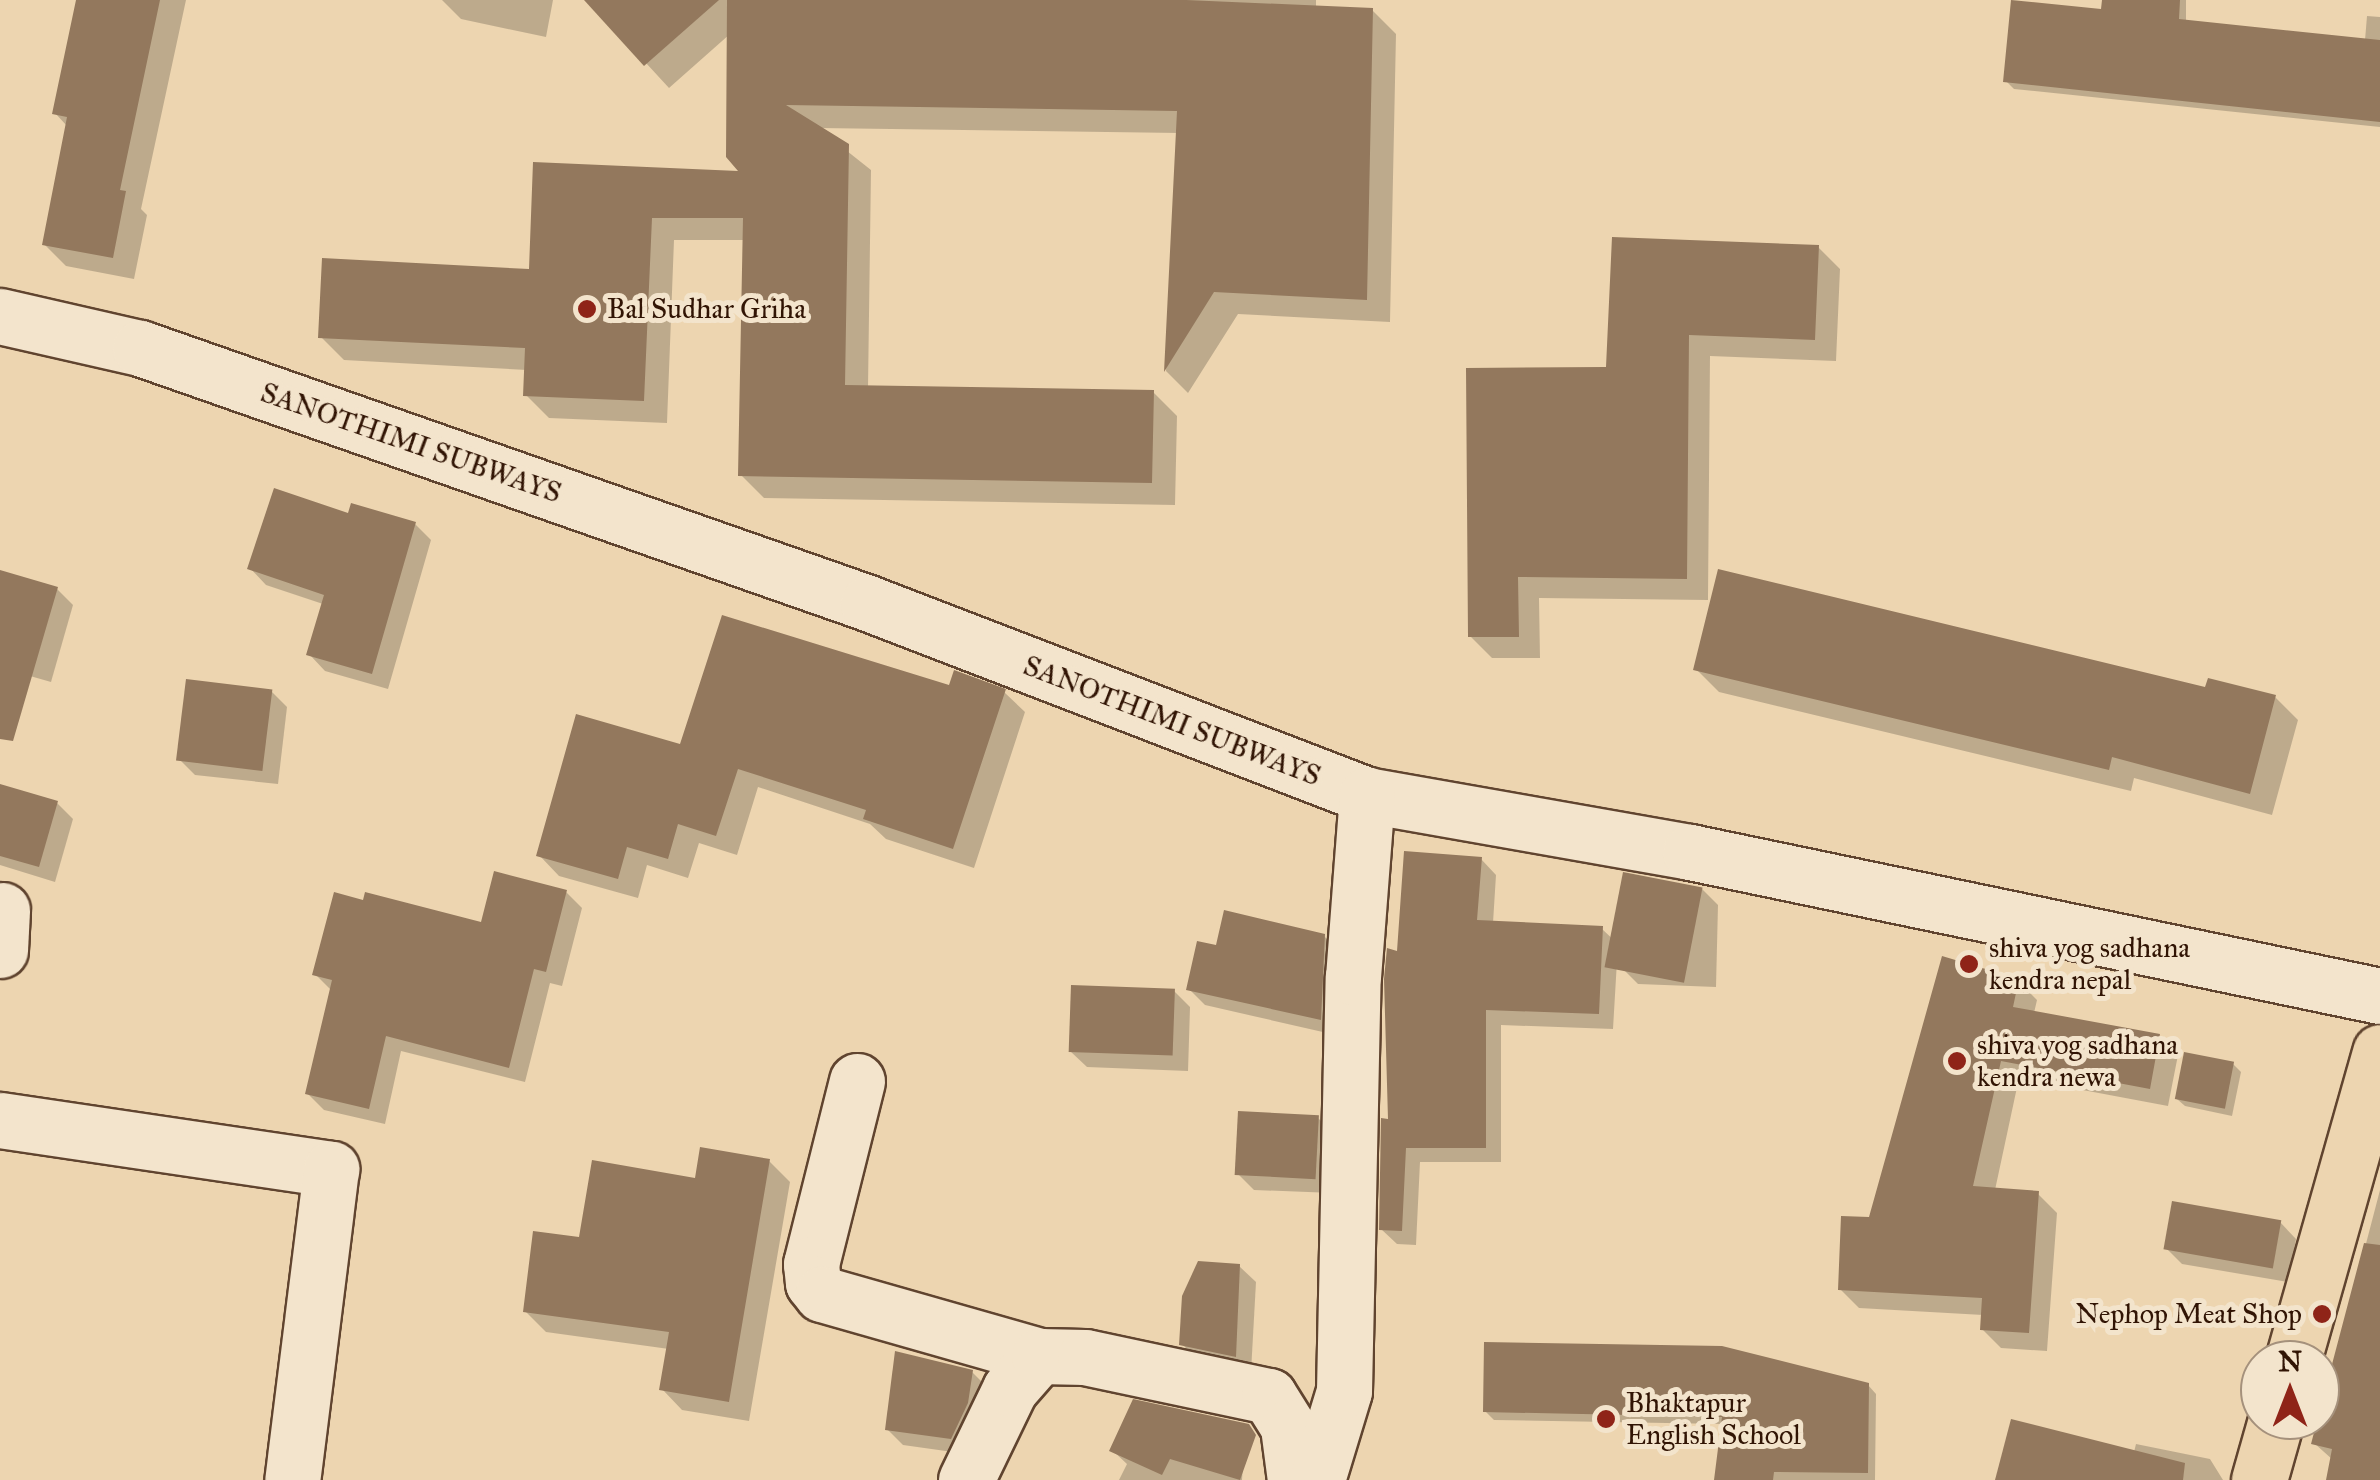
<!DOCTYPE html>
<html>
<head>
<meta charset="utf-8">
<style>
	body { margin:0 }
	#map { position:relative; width:2380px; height:1480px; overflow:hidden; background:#edd5b0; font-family:"IM FELL Great Primer",serif }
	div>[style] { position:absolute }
	.shadow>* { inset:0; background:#0003 }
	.building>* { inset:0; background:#93785d; transform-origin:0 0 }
	.roads { filter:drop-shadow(2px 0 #60442f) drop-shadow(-2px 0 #60442f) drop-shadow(0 2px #60442f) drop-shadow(0 -2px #60442f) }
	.minor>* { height:55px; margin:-27.5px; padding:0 27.5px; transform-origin:27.5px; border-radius:27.5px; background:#f3e4cc }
	.major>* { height:55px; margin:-27.5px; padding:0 27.5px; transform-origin:27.5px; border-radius:27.5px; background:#edd5b0 }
	.dots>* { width:28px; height:28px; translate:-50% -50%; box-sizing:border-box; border:5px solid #f3e4cc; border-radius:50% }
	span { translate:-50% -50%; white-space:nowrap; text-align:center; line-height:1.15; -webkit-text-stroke:10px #f3e4cc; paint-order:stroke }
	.poi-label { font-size:28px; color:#311404 }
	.left { translate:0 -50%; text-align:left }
	.right { translate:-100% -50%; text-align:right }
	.street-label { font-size:28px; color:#311404 }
	.north { position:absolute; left:2240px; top:1340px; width:100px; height:100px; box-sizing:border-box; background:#f3e4cc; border:2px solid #a5917c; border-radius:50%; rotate:0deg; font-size:28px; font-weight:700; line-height:40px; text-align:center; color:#311404 }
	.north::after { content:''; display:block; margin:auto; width:35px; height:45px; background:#8f2418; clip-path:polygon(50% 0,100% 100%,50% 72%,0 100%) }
</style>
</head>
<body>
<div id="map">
	<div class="shadow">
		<div style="clip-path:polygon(79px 0,186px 0,141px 209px,147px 215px,134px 279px,66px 266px,44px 244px,67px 126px,55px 113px)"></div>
		<div style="clip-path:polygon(442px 0,553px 0,546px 37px,461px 19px)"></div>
		<div style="clip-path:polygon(588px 0,1316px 0,1316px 8px,1372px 10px,1396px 34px,1390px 322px,1238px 314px,1188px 393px,1166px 371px,1179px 133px,818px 128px,871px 170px,868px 388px,1153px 392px,1177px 416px,1175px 505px,764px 498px,741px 475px,745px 240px,674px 240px,667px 423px,549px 418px,526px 395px,527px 370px,344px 360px,321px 337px,531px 272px,744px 174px,730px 34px,669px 88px)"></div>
		<div style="clip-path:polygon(2104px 0,2186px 0,2186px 22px,2365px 40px,2367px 16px,2380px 17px,2380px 127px,2014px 89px,2006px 81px,2103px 12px)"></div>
		<div style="clip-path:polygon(1818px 247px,1840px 269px,1836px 361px,1710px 356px,1708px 600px,1539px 598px,1540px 658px,1492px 658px,1470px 636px,1609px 370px)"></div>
		<div style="clip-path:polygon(415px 524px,431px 540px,388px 689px,325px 671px,309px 654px,323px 604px,266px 585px,250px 568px)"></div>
		<div style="clip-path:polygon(57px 589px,73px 605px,51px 682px,2px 668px,0 602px)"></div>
		<div style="clip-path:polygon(1696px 669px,2275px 697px,2298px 720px,2272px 815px,2134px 778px,2131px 791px,1719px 692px)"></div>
		<div style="clip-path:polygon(951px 688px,1004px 692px,1025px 712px,974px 868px,886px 839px,870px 824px,758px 787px,737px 855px,699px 843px,688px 878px,647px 865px,638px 898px,559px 876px,539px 855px,682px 747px)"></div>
		<div style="clip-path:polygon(271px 691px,287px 707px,278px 784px,195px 775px,179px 759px)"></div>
		<div style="clip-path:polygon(0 786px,57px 803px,73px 819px,55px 882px,0 865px)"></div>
		<div style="clip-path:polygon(1481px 859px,1496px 875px,1493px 923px,1602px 929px,1618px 944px,1613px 1029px,1501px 1025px,1501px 1162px,1420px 1162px,1416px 1245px,1397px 1244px,1381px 1229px,1400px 954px)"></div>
		<div style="clip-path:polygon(1702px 889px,1718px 905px,1716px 987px,1638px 984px,1622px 968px)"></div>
		<div style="clip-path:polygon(566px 892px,582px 908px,562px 986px,550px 983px,525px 1082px,401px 1051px,385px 1124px,324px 1110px,308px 1094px,332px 991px,315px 974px,483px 925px)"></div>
		<div style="clip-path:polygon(1324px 936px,1340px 953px,1336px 1035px,1205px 1005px,1189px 989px,1218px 948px)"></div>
		<div style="clip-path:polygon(2018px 981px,2037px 1000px,2034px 1013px,2159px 1036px,2178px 1055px,2168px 1106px,2019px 1078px,1995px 1190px,2038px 1194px,2057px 1213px,2047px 1351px,2001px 1348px,1982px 1329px,1983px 1315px,1859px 1308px,1840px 1289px,1871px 1220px)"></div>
		<div style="clip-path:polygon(1174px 991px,1190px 1007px,1188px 1071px,1087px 1067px,1070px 1051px)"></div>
		<div style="clip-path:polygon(2233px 1064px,2241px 1072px,2232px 1116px,2185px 1106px,2177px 1099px)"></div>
		<div style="clip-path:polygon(1318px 1118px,1334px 1134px,1333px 1193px,1254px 1190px,1238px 1174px)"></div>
		<div style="clip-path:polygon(769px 1161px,790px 1182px,749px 1421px,682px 1410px,662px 1389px,669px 1349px,546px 1332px,525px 1311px,581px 1240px,697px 1180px)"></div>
		<div style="clip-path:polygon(2380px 1190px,2380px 1480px,2328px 1480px,2333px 1460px,2314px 1443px)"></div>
		<div style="clip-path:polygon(2280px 1222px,2296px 1239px,2288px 1282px,2182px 1264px,2166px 1248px)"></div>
		<div style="clip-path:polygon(1239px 1266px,1256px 1282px,1251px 1372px,1198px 1360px,1182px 1344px)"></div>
		<div style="clip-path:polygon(972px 1372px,988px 1388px,967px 1454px,903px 1445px,887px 1429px)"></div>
		<div style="clip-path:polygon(1868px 1385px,1876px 1394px,1875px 1480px,1717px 1480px,1723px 1424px,1494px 1420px,1485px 1411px)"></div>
		<div style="clip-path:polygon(1245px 1435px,1242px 1480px,1119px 1480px,1127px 1464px,1112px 1450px)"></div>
		<div style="clip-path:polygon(2136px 1444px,2210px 1459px,2223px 1480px,1998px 1480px,2134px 1452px)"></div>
	</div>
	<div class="building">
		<div style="clip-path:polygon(76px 0,160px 0,120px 190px,126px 191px,113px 258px,42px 245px,67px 117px,52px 114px)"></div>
		<div style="clip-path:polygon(584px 0,719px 0,644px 66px)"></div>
		<div style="clip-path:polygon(727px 0,1186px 0,1373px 8px,1367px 300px,1214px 292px,1164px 372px,1177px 111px,786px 105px,849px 144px,845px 385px,1154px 390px,1152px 483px,738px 476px,743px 218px,652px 218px,644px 401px,523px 396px,525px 348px,318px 338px,322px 258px,529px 269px,533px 162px,738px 171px,726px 157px)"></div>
		<div style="clip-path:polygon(2011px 0,2101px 9px,2102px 0,2180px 0,2179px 19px,2380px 40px,2380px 122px,2003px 82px)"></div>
		<div style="clip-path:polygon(1612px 237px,1819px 245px,1815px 340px,1689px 335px,1687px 579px,1518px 577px,1519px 637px,1468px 637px,1466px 368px,1606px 367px)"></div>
		<div style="clip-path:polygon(274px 488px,348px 513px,351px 503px,416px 522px,372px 674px,306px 655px,324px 595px,247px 569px)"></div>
		<div style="clip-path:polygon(1718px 569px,2205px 687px,2208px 678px,2276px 695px,2250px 794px,2112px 757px,2109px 770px,1693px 670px)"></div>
		<div style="clip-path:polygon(0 570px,58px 587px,13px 741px,0 739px)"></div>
		<div style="clip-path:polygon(722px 615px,949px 685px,954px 670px,1006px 689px,953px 849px,863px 819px,866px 810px,738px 769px,716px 836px,678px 824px,668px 859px,627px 847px,618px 879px,536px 856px,576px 714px,680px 744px)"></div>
		<div style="left:186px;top:679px;width:87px;height:82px;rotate:7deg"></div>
		<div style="clip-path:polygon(0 784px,58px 801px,39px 867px,0 856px)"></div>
		<div style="clip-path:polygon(1404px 851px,1482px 857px,1477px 920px,1603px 926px,1599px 1014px,1486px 1010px,1486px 1148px,1406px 1148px,1402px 1231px,1379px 1230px,1381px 1118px,1388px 1119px,1384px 979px,1387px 948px,1397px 951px)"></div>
		<div style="clip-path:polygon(494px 871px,567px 890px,546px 972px,534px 969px,509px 1068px,386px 1036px,369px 1109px,305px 1094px,332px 980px,312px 975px,334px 892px,363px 900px,365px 892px,481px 922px)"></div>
		<div style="left:1623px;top:872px;width:81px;height:97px;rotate:11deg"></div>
		<div style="clip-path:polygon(1224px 910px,1325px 934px,1321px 1020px,1186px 990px,1197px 941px,1216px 945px)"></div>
		<div style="clip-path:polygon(1942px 956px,2019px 979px,2013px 1007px,2160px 1034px,2150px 1089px,2001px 1061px,1973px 1186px,2039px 1191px,2029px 1333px,1980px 1330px,1982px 1298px,1838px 1290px,1841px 1216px,1869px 1217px)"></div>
		<div style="left:1071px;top:985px;width:104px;height:67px;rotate:2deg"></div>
		<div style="left:2184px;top:1052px;width:51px;height:48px;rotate:11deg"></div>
		<div style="left:1238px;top:1111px;width:81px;height:64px;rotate:3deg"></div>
		<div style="clip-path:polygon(700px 1147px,770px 1159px,729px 1402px,659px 1390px,669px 1332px,523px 1312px,533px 1231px,579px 1237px,592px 1160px,695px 1178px)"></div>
		<div style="left:2172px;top:1201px;width:111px;height:49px;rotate:10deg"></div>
		<div style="clip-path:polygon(2364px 1243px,2380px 1245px,2380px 1480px,2326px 1480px,2332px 1449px,2311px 1444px)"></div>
		<div style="clip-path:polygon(1198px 1261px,1240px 1264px,1236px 1357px,1179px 1345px,1182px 1296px)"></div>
		<div style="clip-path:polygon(1484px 1342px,1722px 1346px,1869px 1383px,1868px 1473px,1774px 1472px,1773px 1480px,1714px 1480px,1722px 1417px,1483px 1412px)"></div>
		<div style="clip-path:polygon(895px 1351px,973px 1370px,968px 1403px,951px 1439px,885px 1430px)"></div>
		<div style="clip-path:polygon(1133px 1399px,1249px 1424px,1256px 1435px,1240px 1480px,1170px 1459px,1162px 1475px,1109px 1451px)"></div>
		<div style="clip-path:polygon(2011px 1419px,2185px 1463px,2183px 1480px,1995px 1480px)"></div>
	</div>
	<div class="roads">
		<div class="minor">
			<div style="left:0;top:316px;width:144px;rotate:12.9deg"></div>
			<div style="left:140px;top:348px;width:771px;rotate:19.3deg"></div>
			<div style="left:868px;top:603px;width:535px;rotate:21.05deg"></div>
			<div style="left:1367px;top:795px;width:328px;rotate:10deg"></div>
			<div style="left:1690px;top:852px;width:705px;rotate:11.79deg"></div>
			<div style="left:0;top:950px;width:40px;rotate:-87.1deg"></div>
			<div style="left:857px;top:1081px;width:189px;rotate:104.1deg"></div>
			<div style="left:811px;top:1264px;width:19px;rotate:84deg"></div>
			<div style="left:813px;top:1283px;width:14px;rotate:51deg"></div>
			<div style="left:822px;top:1294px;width:226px;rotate:15.9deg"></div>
			<div style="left:0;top:1120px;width:335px;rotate:8.4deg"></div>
			<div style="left:331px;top:1169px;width:313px;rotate:97.1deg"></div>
			<div style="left:966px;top:1480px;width:101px;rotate:-64.2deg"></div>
			<div style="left:1010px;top:1389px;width:44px;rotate:-48.7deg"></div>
			<div style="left:1039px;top:1356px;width:46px;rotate:1.2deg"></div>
			<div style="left:1085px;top:1357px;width:188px;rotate:12deg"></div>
			<div style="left:1269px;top:1396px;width:36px;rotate:58deg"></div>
			<div style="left:1288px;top:1427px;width:53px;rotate:82.5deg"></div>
			<div style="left:1317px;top:1480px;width:93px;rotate:-73.1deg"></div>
			<div style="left:1344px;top:1391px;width:414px;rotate:-88.8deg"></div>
			<div style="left:1353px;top:977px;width:183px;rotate:-85.6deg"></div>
		</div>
		<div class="major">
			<div style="left:2293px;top:1360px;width:320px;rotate:-74.2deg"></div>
			<div style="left:2259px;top:1480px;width:62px;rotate:-74.2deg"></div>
		</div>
	</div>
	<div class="dots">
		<div style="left:587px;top:309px;background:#8f2418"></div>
		<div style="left:1969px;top:964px;background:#8f2418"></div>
		<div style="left:1957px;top:1061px;background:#8f2418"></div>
		<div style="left:2322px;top:1314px;background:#8f2418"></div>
		<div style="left:1606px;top:1419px;background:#8f2418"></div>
	</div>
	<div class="poi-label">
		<span class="left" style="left:607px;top:309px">Bal Sudhar Griha</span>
		<span class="left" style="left:1989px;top:964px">shiva yog sadhana<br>kendra nepal</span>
		<span class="left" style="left:1977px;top:1061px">shiva yog sadhana<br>kendra newa</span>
		<span class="right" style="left:2302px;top:1314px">Nephop Meat Shop</span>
		<span class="left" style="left:1626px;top:1419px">Bhaktapur<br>English School</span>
	</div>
	<div class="street-label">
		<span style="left:411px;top:443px;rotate:19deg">SANOTHIMI SUBWAYS</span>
		<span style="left:1172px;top:721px;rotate:21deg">SANOTHIMI SUBWAYS</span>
	</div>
	<div class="north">N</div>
</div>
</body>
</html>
